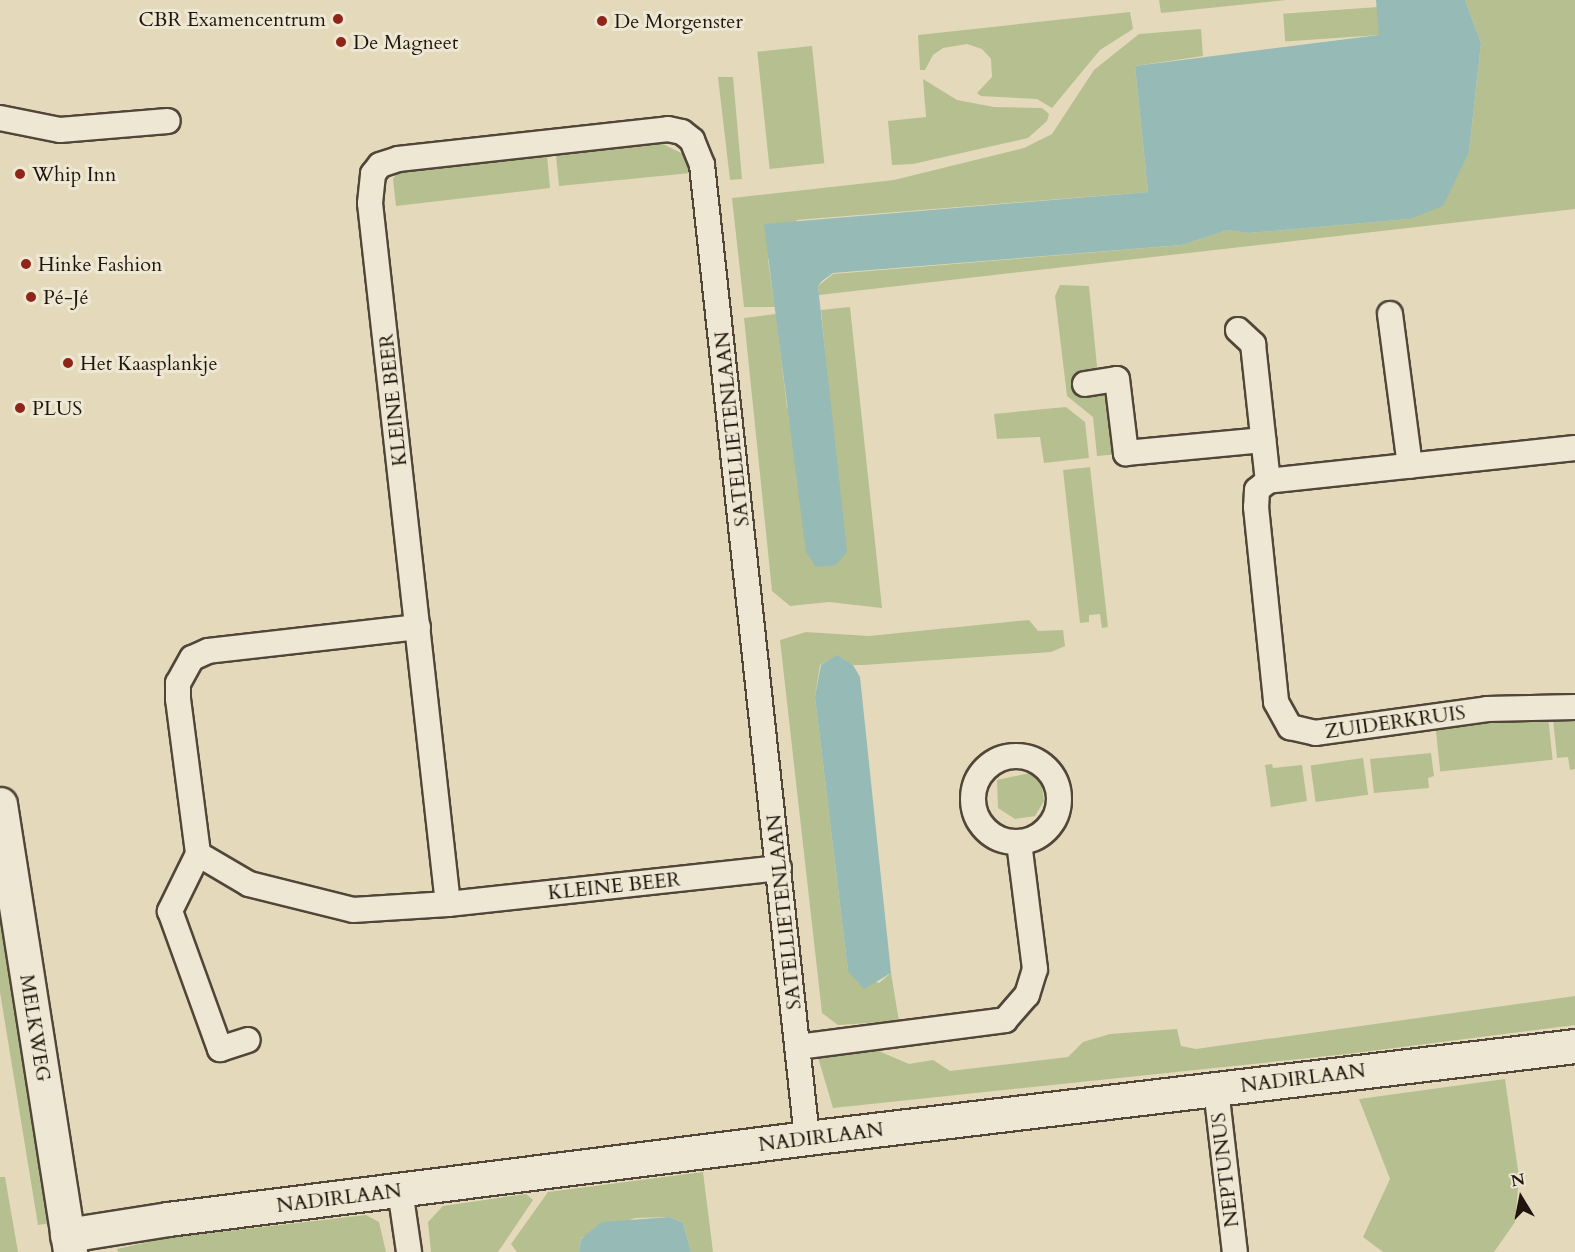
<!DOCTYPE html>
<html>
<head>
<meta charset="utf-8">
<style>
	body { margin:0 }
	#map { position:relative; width:1575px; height:1252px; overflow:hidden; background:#e4dabb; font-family:Cardo,serif }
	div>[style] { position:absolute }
	.green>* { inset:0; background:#b5bf90; transform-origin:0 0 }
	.water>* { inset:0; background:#96bab5 }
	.roads { filter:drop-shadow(2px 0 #514638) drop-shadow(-2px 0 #514638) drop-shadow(0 2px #514638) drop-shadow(0 -2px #514638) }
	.street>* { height:24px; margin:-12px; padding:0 12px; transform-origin:12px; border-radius:12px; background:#ede7d3 }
	.street>.ring { margin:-12px; padding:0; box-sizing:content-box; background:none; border:24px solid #ede7d3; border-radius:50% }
	.secondary>* { height:33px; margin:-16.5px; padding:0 16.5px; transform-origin:16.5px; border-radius:16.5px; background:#ede7d3 }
	.dots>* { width:16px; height:16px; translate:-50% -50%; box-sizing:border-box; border:3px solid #ede7d3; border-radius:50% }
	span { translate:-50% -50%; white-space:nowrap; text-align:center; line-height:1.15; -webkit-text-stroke:6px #ede7d3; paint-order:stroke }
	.poi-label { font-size:20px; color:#20150c }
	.right { translate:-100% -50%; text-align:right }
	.left { translate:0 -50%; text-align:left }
	.street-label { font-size:20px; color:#20150c }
	.north { position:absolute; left:1491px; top:1168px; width:60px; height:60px; -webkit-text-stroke:4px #ede7d3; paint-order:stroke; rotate:350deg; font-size:16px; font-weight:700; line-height:24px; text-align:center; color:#20150c }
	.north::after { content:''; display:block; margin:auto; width:21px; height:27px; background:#20150c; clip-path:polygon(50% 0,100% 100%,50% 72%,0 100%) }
</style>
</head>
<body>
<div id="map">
	<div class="green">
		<div style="clip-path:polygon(1159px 0,1286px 0,1161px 13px)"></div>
		<div style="clip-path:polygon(1465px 0,1575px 0,1575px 209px,819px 295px,818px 286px,833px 274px,1182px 245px,1228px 230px,1249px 233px,1409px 219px,1469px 152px,1481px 43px)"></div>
		<div style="left:1378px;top:7px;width:28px;height:95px;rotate:86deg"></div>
		<div style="clip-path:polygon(1130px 12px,1133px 29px,1100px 50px,1052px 108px,1037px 99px,981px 96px,977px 93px,992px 77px,991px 59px,982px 49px,967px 44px,943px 48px,933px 55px,925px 70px,920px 70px,918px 35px)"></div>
		<div style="clip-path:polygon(1201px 29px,1203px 56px,1135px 66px,1148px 192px,797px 220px,768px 260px,775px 307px,744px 307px,732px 198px,894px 180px,1024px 148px,1052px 134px,1094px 70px,1139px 34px)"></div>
		<div style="left:812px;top:46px;width:118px;height:55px;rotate:84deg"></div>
		<div style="clip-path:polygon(718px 77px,733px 77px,742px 179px,730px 180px)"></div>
		<div style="clip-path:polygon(923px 79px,957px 100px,994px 107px,1042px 108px,1049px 114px,1047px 121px,1028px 138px,913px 164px,892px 165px,888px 121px,926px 117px)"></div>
		<div style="clip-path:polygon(661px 143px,683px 154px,691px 173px,559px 186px,556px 155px)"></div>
		<div style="clip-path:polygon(547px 155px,550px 188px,396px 206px,393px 179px,398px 172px)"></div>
		<div style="clip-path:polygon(1060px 285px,1089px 286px,1098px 376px,1101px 390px,1112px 399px,1119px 454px,1097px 456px,1093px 417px,1067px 396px,1055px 296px)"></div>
		<div style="clip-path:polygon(850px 307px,882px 608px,829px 602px,790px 606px,772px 591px,744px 318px,776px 314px,787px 408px,830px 403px,821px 310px)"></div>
		<div style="clip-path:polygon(1066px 407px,1085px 422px,1089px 458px,1044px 463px,1040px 437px,997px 439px,994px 414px)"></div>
		<div style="clip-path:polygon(1090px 467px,1108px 627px,1102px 628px,1100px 614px,1089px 615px,1089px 622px,1080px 623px,1063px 470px)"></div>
		<div style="clip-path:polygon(1029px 620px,1038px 631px,1063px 630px,1065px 646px,1051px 652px,864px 665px,853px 665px,837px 656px,820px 665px,815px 697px,848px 971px,879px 983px,891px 973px,899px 1021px,838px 1025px,822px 1013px,780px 640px,806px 632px,869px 636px)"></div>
		<div style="left:1548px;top:716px;width:44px;height:113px;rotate:84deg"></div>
		<div style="clip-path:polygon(1553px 719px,1575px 720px,1575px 769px,1570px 770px,1568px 757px,1557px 758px)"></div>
		<div style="clip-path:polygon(1431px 753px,1434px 776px,1428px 778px,1429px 788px,1374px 793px,1370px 759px)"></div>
		<div style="left:1363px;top:758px;width:37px;height:53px;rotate:82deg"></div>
		<div style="clip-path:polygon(1272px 764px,1273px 768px,1302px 765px,1307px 801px,1271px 807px,1265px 765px)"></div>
		<div style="clip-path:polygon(1030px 773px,1042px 786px,1044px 801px,1035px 816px,1015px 819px,998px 808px,997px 780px)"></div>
		<div style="clip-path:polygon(0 904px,51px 1223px,38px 1225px,0 992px)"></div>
		<div style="clip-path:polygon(1575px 996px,1575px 1025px,1347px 1054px,833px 1108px,817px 1054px,867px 1046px,909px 1064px,933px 1060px,950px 1071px,1068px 1057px,1083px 1042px,1110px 1034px,1177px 1029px,1181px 1046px,1196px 1049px)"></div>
		<div style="clip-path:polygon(1505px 1079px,1519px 1177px,1515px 1222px,1494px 1252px,1383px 1252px,1363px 1237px,1390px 1179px,1359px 1099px)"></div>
		<div style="clip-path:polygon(703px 1172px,713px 1252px,691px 1252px,683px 1223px,670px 1217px,635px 1218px,581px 1238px,579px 1252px,517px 1252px,511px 1244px,548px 1192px)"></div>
		<div style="clip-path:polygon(0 1177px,5px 1177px,18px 1252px,0 1252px)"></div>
		<div style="clip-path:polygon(526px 1194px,533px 1200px,498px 1252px,431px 1252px,428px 1222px,443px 1206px)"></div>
		<div style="clip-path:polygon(366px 1215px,379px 1222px,386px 1252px,118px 1252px,117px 1249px,166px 1238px)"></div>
	</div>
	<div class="water">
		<div style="clip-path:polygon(1376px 0,1465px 0,1481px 43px,1469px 152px,1443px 206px,1409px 219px,1249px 233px,1228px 230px,1182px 245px,833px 273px,822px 281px,818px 286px,847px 552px,836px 565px,816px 567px,806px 552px,764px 224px,1148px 192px,1135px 66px,1379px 35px)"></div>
		<div style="clip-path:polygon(837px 655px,853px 665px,860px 677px,891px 973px,864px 989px,848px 971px,815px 697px,821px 665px)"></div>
		<div style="clip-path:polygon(670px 1217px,683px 1223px,691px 1252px,579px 1252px,581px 1239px,602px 1222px)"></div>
	</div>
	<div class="roads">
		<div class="street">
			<div style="left:0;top:118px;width:61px;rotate:11.3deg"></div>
			<div style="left:60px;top:130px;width:108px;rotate:-4.8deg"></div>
			<div style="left:1390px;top:314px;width:153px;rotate:82.5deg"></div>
			<div style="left:1238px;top:330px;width:21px;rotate:43deg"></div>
			<div style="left:1253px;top:344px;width:138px;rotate:83.8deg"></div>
			<div style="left:1085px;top:384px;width:32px;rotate:-9deg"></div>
			<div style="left:1117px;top:379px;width:75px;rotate:83.1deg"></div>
			<div style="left:1126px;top:453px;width:138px;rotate:-5.4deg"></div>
			<div style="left:1575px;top:448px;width:309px;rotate:173.9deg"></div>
			<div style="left:1268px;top:481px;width:14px;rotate:141deg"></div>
			<div style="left:1257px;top:490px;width:17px;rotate:93deg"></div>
			<div style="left:1256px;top:507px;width:196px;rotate:84.1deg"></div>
			<div style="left:1276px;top:702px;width:29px;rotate:61deg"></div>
			<div style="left:1290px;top:727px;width:26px;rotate:13deg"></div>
			<div style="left:1315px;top:733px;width:174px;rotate:-7.9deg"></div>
			<div style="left:1487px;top:709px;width:88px;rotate:-1.3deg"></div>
			<div style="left:418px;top:627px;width:211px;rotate:173.5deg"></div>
			<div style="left:208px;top:651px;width:17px;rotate:156deg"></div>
			<div style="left:192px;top:658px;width:29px;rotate:119deg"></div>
			<div style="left:178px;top:683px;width:16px;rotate:90deg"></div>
			<div style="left:178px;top:699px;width:156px;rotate:82.6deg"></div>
			<div style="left:198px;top:854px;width:59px;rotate:30.5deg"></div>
			<div style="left:249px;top:884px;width:107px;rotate:14deg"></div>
			<div style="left:353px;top:910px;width:95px;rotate:-3.6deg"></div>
			<div style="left:448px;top:904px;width:333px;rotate:-6.2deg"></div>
			<div class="ring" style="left:973px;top:756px;width:62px;height:62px"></div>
			<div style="left:198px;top:854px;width:64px;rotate:116.2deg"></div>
			<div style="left:170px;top:911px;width:147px;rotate:70.1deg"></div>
			<div style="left:220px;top:1049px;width:29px;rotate:-18deg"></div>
			<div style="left:448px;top:904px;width:705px;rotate:-96.35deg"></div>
			<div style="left:370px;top:203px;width:29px;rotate:-84deg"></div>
			<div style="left:373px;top:174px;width:11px;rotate:-52deg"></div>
			<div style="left:380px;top:165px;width:19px;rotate:-18deg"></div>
			<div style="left:398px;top:159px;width:272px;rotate:-6.3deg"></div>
			<div style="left:668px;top:129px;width:14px;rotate:12deg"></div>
			<div style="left:682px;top:132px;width:13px;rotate:39deg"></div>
			<div style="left:692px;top:140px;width:27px;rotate:68deg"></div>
			<div style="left:702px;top:165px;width:979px;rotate:83.84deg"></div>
			<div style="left:798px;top:1047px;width:209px;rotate:-7.4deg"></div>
			<div style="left:1005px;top:1020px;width:33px;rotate:-49deg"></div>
			<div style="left:1027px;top:995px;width:27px;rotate:-73deg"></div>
			<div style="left:1035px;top:969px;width:127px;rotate:-97.2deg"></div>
			<div style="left:1216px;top:1089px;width:164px;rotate:83.4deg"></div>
			<div style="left:400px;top:1190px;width:63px;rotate:81.7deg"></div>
		</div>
		<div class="secondary">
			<div style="left:0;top:804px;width:453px;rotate:81.1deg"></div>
			<div style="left:67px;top:1235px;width:102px;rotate:-9deg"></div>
			<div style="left:168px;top:1219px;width:644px;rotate:-7.22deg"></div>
			<div style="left:807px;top:1138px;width:773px;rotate:-6.83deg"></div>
		</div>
	</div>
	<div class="dots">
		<div style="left:338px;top:19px;background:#8f2418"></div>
		<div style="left:602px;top:21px;background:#8f2418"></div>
		<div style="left:341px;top:42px;background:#8f2418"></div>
		<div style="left:20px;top:174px;background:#8f2418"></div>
		<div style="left:26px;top:264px;background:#8f2418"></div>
		<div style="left:31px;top:297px;background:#8f2418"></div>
		<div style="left:68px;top:363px;background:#8f2418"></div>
		<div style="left:20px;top:408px;background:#8f2418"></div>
	</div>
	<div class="poi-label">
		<span class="right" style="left:326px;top:19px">CBR Examencentrum</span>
		<span class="left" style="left:614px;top:21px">De Morgenster</span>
		<span class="left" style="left:353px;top:42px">De Magneet</span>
		<span class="left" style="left:32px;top:174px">Whip Inn</span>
		<span class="left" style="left:38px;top:264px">Hinke Fashion</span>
		<span class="left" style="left:43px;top:297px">Pé-Jé</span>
		<span class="left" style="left:80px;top:363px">Het Kaasplankje</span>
		<span class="left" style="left:32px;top:408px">PLUS</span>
	</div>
	<div class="street-label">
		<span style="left:393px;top:400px;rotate:-96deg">KLEINE BEER</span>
		<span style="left:732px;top:429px;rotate:-96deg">SATELLIETENLAAN</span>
		<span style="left:1395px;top:722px;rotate:-8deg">ZUIDERKRUIS</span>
		<span style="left:614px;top:886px;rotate:-6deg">KLEINE BEER</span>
		<span style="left:784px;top:912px;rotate:-96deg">SATELLIETENLAAN</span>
		<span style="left:35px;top:1028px;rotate:81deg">MELKWEG</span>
		<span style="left:1303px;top:1078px;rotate:-7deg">NADIRLAAN</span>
		<span style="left:821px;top:1137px;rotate:-7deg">NADIRLAAN</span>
		<span style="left:1225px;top:1170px;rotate:-97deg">NEPTUNUS</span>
		<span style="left:339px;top:1198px;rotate:-7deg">NADIRLAAN</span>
	</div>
	<div class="north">N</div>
</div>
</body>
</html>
